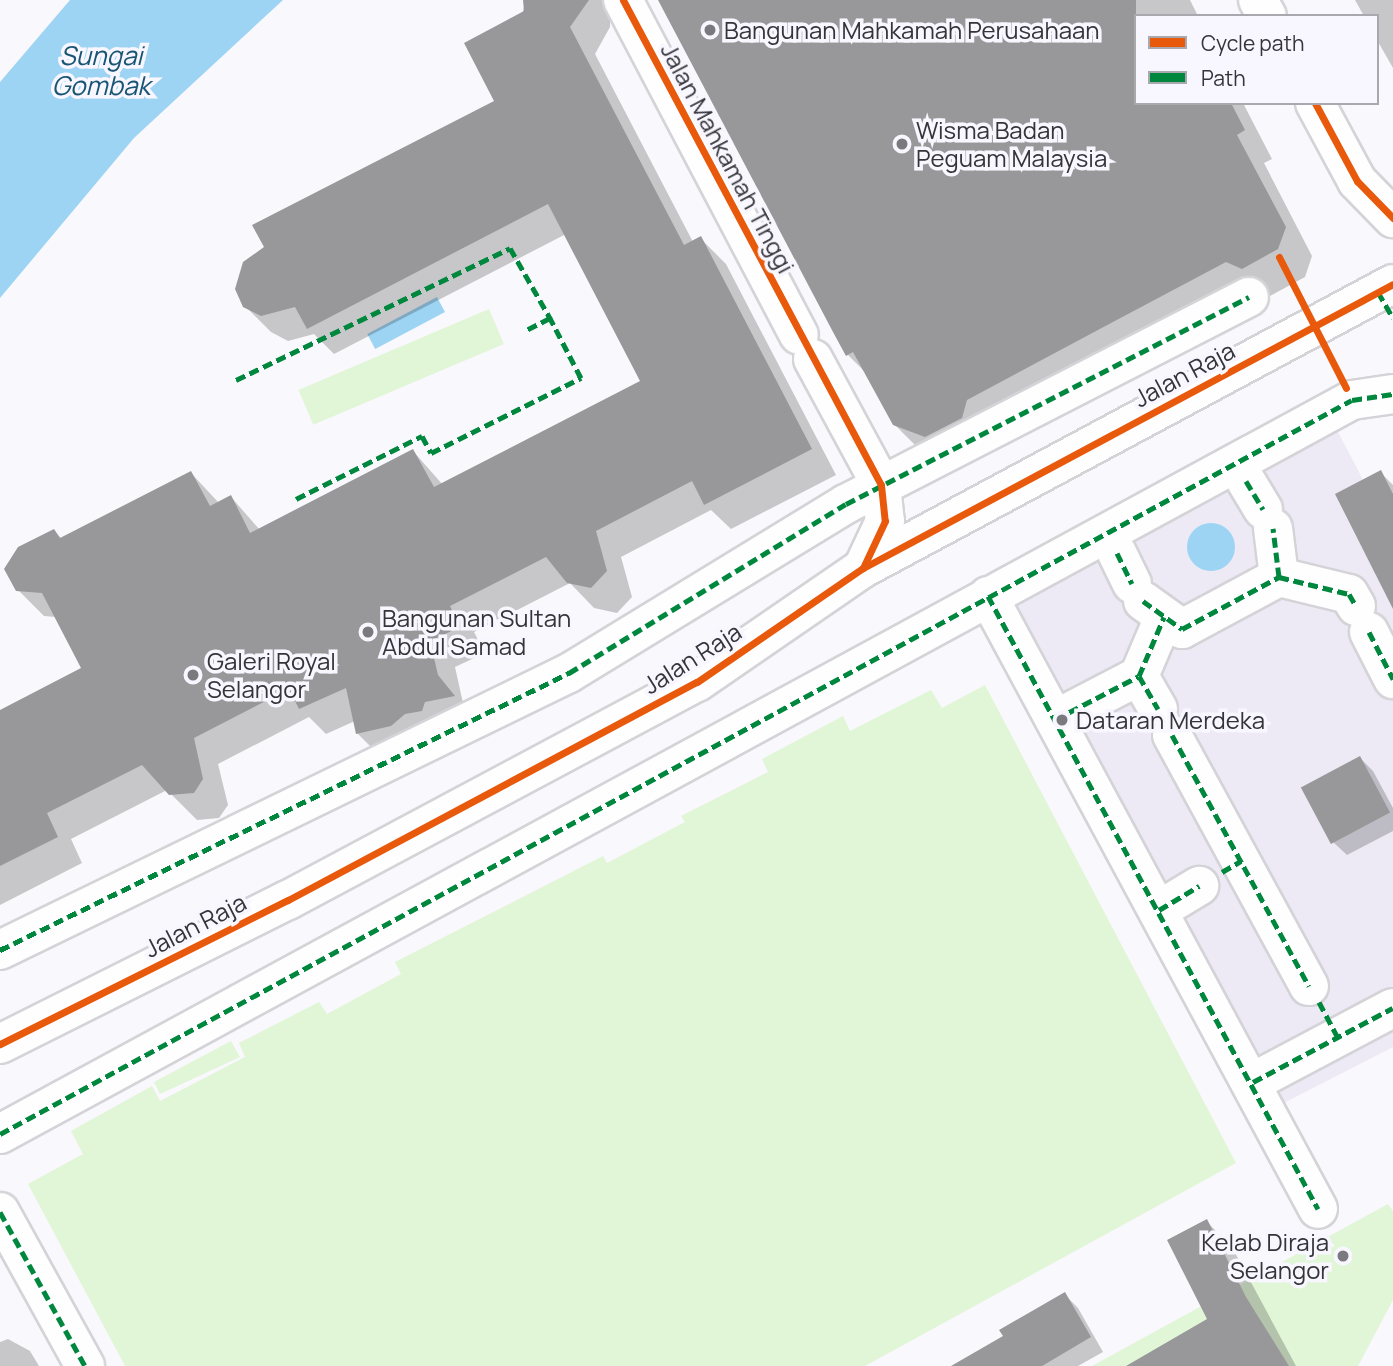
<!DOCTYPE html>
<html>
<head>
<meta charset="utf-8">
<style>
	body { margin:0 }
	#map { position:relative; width:1393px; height:1366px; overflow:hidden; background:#f9f8fc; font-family:Manrope,sans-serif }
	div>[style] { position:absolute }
	.built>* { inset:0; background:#edeaf5 }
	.green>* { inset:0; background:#e1f5d7; transform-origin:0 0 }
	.water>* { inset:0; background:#9dd4f3; transform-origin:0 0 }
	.round { border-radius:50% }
	.shadow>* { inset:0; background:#0003 }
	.building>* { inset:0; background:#98989b; transform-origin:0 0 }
	.roads { filter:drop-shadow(2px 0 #d4d3d7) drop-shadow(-2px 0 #d4d3d7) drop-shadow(0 2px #d4d3d7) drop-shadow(0 -2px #d4d3d7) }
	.minor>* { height:38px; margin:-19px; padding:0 19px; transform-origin:19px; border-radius:19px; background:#fefeff }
	.quiet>* { height:5px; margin-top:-2.5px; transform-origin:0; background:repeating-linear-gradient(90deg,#00873e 0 10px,transparent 0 15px) }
	.cycleway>* { height:7px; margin:-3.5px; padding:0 3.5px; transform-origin:3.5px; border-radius:3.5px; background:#e8590c }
	.dots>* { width:19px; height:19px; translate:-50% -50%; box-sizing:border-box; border:4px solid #f8f6fe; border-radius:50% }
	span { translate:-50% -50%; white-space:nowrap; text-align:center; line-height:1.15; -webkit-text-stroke:7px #f8f6fe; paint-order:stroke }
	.poi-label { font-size:24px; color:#353439 }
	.left { translate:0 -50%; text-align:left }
	.right { translate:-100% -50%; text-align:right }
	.street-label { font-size:24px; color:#353439 }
	.water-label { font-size:26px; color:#185573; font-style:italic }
	.legend { position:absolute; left:1134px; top:14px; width:245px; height:91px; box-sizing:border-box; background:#f8f6fe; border:2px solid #aaa8af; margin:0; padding:9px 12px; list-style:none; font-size:21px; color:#353439 }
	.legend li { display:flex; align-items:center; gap:14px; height:35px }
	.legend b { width:35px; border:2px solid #aaa8af }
</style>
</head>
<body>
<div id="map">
	<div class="built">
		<div style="clip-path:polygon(1327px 411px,1393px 537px,1393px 1047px,1276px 1107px,1006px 590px)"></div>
	</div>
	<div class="green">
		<div style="left:489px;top:309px;width:38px;height:207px;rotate:67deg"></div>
		<div style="clip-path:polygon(985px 685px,1236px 1163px,865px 1366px,125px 1366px,28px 1184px,83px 1154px,71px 1131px,152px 1086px,160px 1101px,245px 1057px,239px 1043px,319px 1002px,327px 1014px,401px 974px,395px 962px,603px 856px,607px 863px,685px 822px,681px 816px,768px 772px,762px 759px,843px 716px,850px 731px,931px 690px,942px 708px)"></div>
		<div style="clip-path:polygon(231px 1041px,240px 1057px,160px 1094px,154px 1082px)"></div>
		<div style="clip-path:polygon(1388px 1204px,1393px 1211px,1393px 1300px,1358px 1366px,1092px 1366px)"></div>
	</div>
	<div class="water">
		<div style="clip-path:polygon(70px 0,283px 0,134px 138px,0 298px,0 82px)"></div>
		<div style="left:437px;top:297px;width:17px;height:79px;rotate:62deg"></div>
		<div class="round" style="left:1187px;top:523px;width:48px;height:48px"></div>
	</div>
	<div class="shadow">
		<div style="clip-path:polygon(526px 0,603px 0,610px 7px,610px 27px,595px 54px,693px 242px,700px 238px,726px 264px,836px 475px,731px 529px,711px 510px,621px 557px,632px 597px,617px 613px,594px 608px,570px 583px,474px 632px,485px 653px,455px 667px,463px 703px,478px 721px,383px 759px,357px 733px,355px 721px,326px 734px,309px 717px,218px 764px,228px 805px,219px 818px,197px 820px,167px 790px,71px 839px,82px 863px,0 905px,0 712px,83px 669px,56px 617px,44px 616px,18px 590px,54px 531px,62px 539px,191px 473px,219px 503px,231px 497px,260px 530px,413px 451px,443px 485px,643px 382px,566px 234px,334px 354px,314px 334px,288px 341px,271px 332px,245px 306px,497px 102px)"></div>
		<div style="clip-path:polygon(660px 0,1190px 0,1198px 16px,1136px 16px,1136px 103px,1243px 103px,1272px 159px,1264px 163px,1312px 256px,1305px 277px,1270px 296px,1254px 289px,923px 453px,894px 424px,868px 375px,848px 355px)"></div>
		<div style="clip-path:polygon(1355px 0,1393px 0,1393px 68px,1377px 40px,1377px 16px,1364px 16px)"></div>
		<div style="clip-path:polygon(1380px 472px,1393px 485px,1393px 589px)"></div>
		<div style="clip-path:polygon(1360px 758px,1373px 771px,1393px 808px,1393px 831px,1347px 855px,1333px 842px)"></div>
		<div style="clip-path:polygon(1206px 1221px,1232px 1247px,1296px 1366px,1137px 1366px,1209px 1320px)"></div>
		<div style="clip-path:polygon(1064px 1294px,1078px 1308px,1103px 1352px,1078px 1366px,1022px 1366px)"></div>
		<div style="clip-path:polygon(8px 1339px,30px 1351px,39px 1366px,0 1366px,0 1342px)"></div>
	</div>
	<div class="building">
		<div style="clip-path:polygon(523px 0,589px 0,570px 27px,684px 245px,701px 236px,812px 449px,704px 505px,692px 481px,596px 531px,607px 571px,591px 588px,567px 583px,546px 557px,450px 606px,460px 627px,430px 641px,438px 675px,455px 696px,425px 702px,422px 711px,405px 714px,391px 726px,356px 734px,346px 688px,299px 709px,289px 689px,194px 738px,203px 779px,194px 793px,169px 795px,142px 765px,47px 813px,58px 837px,0 866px,0 710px,81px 668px,42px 593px,16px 591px,4px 569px,18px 547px,54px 529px,60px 538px,191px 471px,210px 506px,231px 495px,250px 533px,413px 449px,434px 487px,640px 381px,548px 204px,307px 329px,295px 307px,261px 316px,243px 307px,235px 289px,243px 262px,264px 247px,252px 225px,494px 101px,464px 43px,524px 11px)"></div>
		<div style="clip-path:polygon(658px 0,1136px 0,1136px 103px,1231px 103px,1245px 130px,1237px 135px,1286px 227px,1278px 249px,1242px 269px,1226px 262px,1096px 331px,967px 400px,962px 418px,925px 437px,893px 425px,853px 352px,846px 356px,833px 332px)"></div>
		<div style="clip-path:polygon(1381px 470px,1393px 494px,1393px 609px,1335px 494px)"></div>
		<div style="left:1360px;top:756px;width:64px;height:67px;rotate:62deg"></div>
		<div style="clip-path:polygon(1207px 1219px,1246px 1297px,1289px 1366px,1126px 1366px,1207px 1319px,1167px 1240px)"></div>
		<div style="clip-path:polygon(1065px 1292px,1091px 1337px,1042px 1366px,951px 1366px,1003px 1336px,999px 1330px)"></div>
	</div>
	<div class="roads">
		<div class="minor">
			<div style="left:623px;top:0;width:378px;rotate:62.3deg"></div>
			<div style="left:1258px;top:0;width:18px;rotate:61deg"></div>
			<div style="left:1315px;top:103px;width:89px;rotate:61.7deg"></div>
			<div style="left:1357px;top:181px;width:52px;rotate:45.8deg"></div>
			<div style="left:813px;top:359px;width:143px;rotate:61.6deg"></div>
			<div style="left:881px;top:485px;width:36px;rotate:84deg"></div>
			<div style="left:885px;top:521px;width:52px;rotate:115.1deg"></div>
			<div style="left:1246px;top:481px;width:33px;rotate:59deg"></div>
			<div style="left:1117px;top:553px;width:34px;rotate:64deg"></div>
			<div style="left:1279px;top:577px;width:72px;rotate:13.7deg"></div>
			<div style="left:1349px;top:594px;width:14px;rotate:60deg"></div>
			<div style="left:988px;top:596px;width:696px;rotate:61.7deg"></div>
			<div style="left:1143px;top:601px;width:48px;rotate:35.7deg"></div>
			<div style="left:1182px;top:629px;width:110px;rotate:-28.2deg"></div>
			<div style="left:1279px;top:577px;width:49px;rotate:-97deg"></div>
			<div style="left:1369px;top:632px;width:53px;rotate:62.9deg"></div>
			<div style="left:1139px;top:676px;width:38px;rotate:60deg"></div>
			<div style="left:1056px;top:719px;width:93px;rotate:-27.4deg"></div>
			<div style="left:1139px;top:676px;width:64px;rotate:-67deg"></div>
			<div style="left:1172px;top:735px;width:286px;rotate:61.4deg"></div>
			<div style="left:1159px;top:910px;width:47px;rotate:-31deg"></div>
			<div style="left:0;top:950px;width:633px;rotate:-25.96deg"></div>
			<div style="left:569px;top:673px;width:324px;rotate:-31.4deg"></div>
			<div style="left:846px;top:504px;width:453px;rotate:-27.2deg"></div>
			<div style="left:0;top:1044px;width:322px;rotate:-26.6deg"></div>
			<div style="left:288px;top:900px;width:463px;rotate:-28.1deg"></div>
			<div style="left:697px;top:682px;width:201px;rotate:-34.5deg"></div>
			<div style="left:863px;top:568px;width:601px;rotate:-28.18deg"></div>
			<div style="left:1253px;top:1082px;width:158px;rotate:-27.9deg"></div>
			<div style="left:0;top:1134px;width:1538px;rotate:-28.5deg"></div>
			<div style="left:1352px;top:400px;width:41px;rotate:-8.3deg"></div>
			<div style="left:0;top:1212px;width:176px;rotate:61.1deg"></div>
		</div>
	</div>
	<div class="quiet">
		<div style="left:1378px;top:292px;width:30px;rotate:60deg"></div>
		<div style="left:236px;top:380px;width:304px;rotate:-25.7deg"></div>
		<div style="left:510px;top:248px;width:81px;rotate:60.3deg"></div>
		<div style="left:1246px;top:481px;width:33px;rotate:59deg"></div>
		<div style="left:296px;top:499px;width:141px;rotate:-26.6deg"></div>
		<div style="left:422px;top:436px;width:19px;rotate:62deg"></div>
		<div style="left:431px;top:453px;width:168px;rotate:-26.6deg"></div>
		<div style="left:581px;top:378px;width:68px;rotate:-117.3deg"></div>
		<div style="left:550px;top:318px;width:27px;rotate:153deg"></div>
		<div style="left:1117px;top:553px;width:34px;rotate:64deg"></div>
		<div style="left:1279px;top:577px;width:72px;rotate:13.7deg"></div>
		<div style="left:1349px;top:594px;width:14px;rotate:60deg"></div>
		<div style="left:988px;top:596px;width:696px;rotate:61.7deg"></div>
		<div style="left:1143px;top:601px;width:48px;rotate:35.7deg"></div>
		<div style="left:1182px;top:629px;width:110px;rotate:-28.2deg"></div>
		<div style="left:1279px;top:577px;width:49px;rotate:-97deg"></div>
		<div style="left:1369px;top:632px;width:53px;rotate:62.9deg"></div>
		<div style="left:1139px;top:676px;width:38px;rotate:60deg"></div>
		<div style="left:1056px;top:719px;width:93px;rotate:-27.4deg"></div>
		<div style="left:1139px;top:676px;width:64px;rotate:-67deg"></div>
		<div style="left:1172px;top:735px;width:286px;rotate:61.4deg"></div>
		<div style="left:1222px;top:872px;width:22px;rotate:-30deg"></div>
		<div style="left:1159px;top:910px;width:47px;rotate:-31deg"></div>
		<div style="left:0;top:950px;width:633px;rotate:-25.96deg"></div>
		<div style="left:569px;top:673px;width:324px;rotate:-31.4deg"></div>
		<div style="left:846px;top:504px;width:453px;rotate:-27.2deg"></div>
		<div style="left:1319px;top:1002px;width:40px;rotate:62deg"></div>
		<div style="left:1253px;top:1082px;width:158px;rotate:-27.9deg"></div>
		<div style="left:0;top:1134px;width:1538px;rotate:-28.5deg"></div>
		<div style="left:1352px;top:400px;width:41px;rotate:-8.3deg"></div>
		<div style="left:0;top:1212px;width:176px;rotate:61.1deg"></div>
	</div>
	<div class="cycleway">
		<div style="left:623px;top:0;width:549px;rotate:61.99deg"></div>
		<div style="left:881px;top:485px;width:36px;rotate:84deg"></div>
		<div style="left:885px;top:521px;width:52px;rotate:115.1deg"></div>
		<div style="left:1315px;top:103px;width:89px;rotate:61.7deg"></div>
		<div style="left:1357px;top:181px;width:52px;rotate:45.8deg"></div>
		<div style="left:1279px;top:257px;width:147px;rotate:62.9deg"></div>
		<div style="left:0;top:1044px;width:322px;rotate:-26.6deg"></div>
		<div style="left:288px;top:900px;width:463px;rotate:-28.1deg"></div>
		<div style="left:697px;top:682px;width:201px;rotate:-34.5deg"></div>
		<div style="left:863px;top:568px;width:601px;rotate:-28.18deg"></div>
	</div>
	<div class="dots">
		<div style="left:710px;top:30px;background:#7a797d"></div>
		<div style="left:902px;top:144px;background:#7a797d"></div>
		<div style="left:368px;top:632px;background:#7a797d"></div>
		<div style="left:193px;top:675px;background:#7a797d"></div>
		<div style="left:1062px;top:720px;background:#7a797d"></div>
		<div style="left:1343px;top:1256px;background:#7a797d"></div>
	</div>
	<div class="poi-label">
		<span class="left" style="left:724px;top:30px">Bangunan Mahkamah Perusahaan</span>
		<span class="left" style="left:916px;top:144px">Wisma Badan<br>Peguam Malaysia</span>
		<span class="left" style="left:382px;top:632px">Bangunan Sultan<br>Abdul Samad</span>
		<span class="left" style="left:207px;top:675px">Galeri Royal<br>Selangor</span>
		<span class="left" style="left:1076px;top:720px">Dataran Merdeka</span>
		<span class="right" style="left:1329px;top:1256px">Kelab Diraja<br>Selangor</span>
	</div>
	<div class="street-label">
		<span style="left:728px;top:158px;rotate:62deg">Jalan Mahkamah Tinggi</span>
		<span style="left:1184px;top:374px;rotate:-28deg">Jalan Raja</span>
		<span style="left:692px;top:658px;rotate:-32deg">Jalan Raja</span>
		<span style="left:195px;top:925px;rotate:-27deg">Jalan Raja</span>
	</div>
	<div class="water-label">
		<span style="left:101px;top:71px">Sungai<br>Gombak</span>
	</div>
	<ul class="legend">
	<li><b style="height:9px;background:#e8590c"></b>Cycle path</li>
	<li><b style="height:9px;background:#00873e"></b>Path</li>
	</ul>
</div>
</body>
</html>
